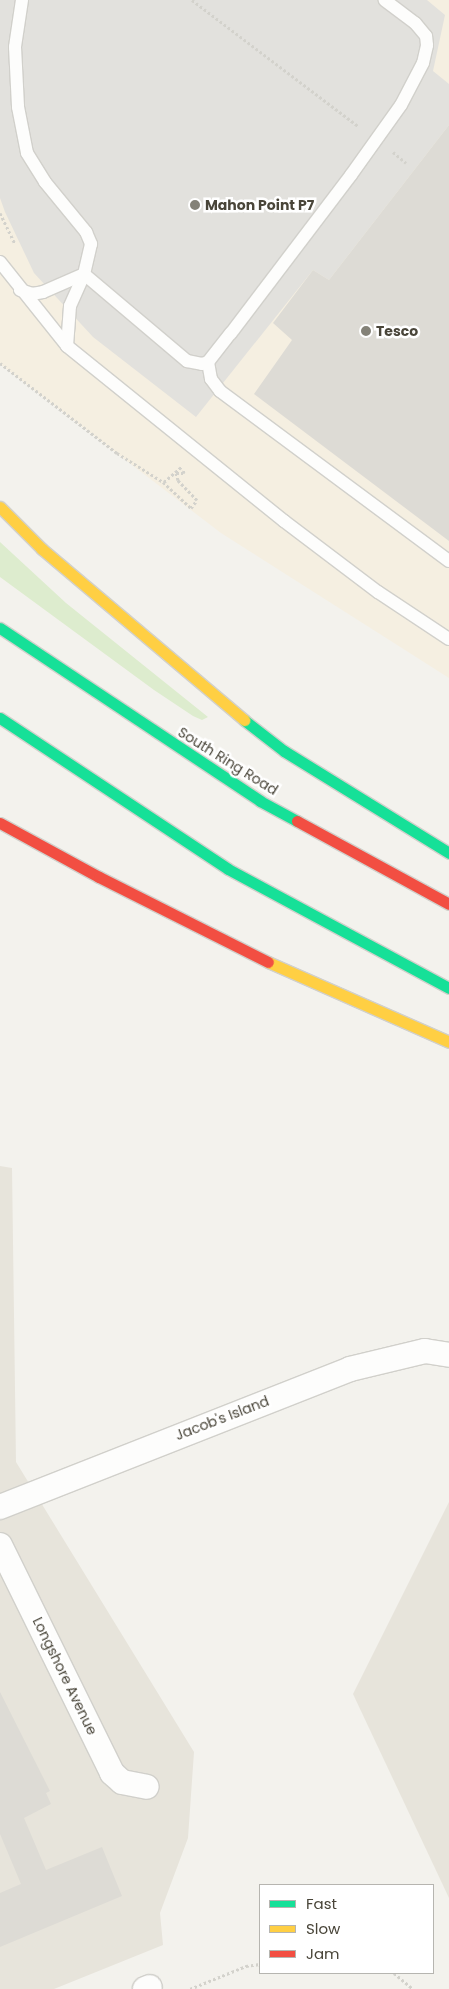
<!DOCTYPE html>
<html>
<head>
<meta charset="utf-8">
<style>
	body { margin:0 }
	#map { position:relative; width:449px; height:1989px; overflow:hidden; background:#f3f2ed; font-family:Poppins,sans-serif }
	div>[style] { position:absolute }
	.residential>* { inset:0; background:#e7e4db }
	.commercial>* { inset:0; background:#f5efe1 }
	.green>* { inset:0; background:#ddecce }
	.parking>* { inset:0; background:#e2e1dd }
	.building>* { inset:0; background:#dddbd5 }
	.path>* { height:3px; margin-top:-1.5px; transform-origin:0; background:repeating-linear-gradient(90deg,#d3d2cc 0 2.5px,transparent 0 5px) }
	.roads { filter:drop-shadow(1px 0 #d1d0cb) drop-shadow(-1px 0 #d1d0cb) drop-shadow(0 1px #d1d0cb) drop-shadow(0 -1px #d1d0cb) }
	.lane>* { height:12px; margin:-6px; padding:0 6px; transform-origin:6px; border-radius:6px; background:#fdfdfc }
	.street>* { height:24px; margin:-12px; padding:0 12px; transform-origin:12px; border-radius:12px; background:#fdfdfc }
	.fast>* { height:11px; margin:-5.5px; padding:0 5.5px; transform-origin:5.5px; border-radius:5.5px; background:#16e098 }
	.slow>* { height:11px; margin:-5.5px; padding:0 5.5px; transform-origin:5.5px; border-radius:5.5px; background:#ffcf43 }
	.jam>* { height:11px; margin:-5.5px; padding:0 5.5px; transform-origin:5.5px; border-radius:5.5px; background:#f24e42 }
	.dots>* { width:14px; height:14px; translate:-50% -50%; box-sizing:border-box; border:2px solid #fff; border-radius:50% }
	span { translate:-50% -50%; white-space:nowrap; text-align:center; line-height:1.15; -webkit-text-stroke:5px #fff; paint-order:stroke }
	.poi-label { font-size:14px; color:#494539; font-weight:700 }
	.left { translate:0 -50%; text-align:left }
	.street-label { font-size:14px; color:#494539 }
	.legend { position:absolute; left:259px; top:1884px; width:175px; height:90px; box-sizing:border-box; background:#fff; border:1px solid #b6b5b0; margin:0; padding:6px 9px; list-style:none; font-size:15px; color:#494539 }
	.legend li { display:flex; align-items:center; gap:10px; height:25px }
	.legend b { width:25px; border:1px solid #b6b5b0 }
</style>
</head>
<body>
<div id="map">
	<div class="residential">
		<div style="clip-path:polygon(0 1166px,12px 1168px,16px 1462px,194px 1752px,188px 1838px,160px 1913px,163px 1945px,54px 1989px,0 1989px)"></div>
		<div style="clip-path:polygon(449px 1502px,449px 1898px,353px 1694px)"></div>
	</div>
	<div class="commercial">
		<div style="clip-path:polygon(0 0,449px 0,449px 678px,221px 533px,0 364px)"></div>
	</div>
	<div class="green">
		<div style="clip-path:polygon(0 542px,66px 603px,208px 717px,202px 720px,193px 716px,154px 690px,0 577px)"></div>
	</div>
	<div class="parking">
		<div style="clip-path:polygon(0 0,427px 0,445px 15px,433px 71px,449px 84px,449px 125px,329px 280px,313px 270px,196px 417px,93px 337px,34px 273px,5px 212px,0 198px)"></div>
	</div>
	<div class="building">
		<div style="clip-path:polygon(449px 125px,449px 541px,254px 394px,292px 340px,273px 323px,313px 270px,329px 280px)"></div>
		<div style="clip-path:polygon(0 1692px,50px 1791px,46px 1793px,51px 1804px,24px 1818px,46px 1870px,102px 1847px,122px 1896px,0 1947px,0 1893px,21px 1884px,0 1834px)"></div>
	</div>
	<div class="path">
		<div style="left:192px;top:0;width:208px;rotate:37.2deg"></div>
		<div style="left:393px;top:152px;width:17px;rotate:40deg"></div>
		<div style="left:0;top:213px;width:34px;rotate:64deg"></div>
		<div style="left:0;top:363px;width:148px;rotate:37.6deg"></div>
		<div style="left:117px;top:453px;width:54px;rotate:32.2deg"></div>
		<div style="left:163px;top:482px;width:38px;rotate:43deg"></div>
		<div style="left:191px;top:508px;width:10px;rotate:-53deg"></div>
		<div style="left:197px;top:500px;width:28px;rotate:-134deg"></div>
		<div style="left:178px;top:480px;width:7px;rotate:-106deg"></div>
		<div style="left:176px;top:473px;width:7px"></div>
		<div style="left:183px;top:473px;width:4px;rotate:-63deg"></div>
		<div style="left:164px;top:482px;width:23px;rotate:-41deg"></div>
		<div style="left:394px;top:1973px;width:25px;rotate:40deg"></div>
		<div style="left:190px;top:1989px;width:61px;rotate:-22.3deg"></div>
		<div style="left:246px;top:1966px;width:14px;rotate:-8deg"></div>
	</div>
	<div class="roads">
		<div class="lane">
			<div style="left:22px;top:0;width:48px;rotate:98.5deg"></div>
			<div style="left:15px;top:47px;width:60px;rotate:87.1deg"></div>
			<div style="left:18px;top:107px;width:47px;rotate:78.9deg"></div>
			<div style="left:27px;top:153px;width:34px;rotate:58deg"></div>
			<div style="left:45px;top:182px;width:65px;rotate:50.6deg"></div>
			<div style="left:86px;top:232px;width:13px;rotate:67deg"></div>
			<div style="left:91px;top:244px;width:31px;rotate:103deg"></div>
			<div style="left:84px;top:274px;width:135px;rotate:40.2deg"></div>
			<div style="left:187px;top:361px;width:15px;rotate:11deg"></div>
			<div style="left:202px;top:364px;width:6px;rotate:-18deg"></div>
			<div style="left:208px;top:362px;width:37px;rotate:-52deg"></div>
			<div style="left:231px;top:333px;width:198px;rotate:-52.8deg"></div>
			<div style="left:351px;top:175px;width:86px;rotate:-54.5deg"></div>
			<div style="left:401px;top:105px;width:47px;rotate:-62.4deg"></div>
			<div style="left:423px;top:63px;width:18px;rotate:-77deg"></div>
			<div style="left:427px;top:45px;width:9px;rotate:-96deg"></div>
			<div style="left:426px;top:36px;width:17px;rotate:-130deg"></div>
			<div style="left:415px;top:23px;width:38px;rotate:-143deg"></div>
			<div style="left:0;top:262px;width:107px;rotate:51.4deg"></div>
			<div style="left:67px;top:346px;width:279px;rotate:38.9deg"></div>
			<div style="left:284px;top:521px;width:118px;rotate:37.1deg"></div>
			<div style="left:378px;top:592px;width:85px;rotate:33.5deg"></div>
			<div style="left:20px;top:290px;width:13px;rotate:18deg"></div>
			<div style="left:32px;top:294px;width:11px;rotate:-10deg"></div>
			<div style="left:43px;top:292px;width:45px;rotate:-23.7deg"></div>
			<div style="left:67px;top:346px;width:40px;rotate:-85.7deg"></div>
			<div style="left:70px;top:306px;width:35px;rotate:-66deg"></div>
			<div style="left:208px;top:362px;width:17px;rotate:80deg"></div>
			<div style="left:211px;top:379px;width:15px;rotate:53deg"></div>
			<div style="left:220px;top:391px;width:285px;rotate:36.6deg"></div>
		</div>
		<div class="street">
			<div style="left:0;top:1507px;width:376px;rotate:-21.5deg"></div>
			<div style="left:350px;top:1369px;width:77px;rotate:-13.5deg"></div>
			<div style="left:425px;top:1351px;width:24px;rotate:9deg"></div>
			<div style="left:0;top:1545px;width:254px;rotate:63.8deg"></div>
			<div style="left:112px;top:1773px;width:13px;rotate:42deg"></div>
			<div style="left:122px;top:1782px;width:25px;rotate:11deg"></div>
			<div style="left:145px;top:1989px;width:5px;rotate:-22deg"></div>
		</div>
		<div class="fast">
			<div style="left:0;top:628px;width:312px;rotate:33.6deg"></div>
			<div style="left:260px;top:801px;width:42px;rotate:28.4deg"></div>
			<div style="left:0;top:718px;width:273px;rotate:33.5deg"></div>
			<div style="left:228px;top:869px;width:251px;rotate:28.3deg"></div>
			<div style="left:244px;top:720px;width:51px;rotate:37.8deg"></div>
			<div style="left:284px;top:751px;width:194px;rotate:31.7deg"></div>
		</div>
		<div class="slow">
			<div style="left:0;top:507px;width:59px;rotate:45deg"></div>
			<div style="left:42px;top:549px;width:265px;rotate:40.2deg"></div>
			<div style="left:268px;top:962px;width:198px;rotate:23.8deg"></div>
		</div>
		<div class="jam">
			<div style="left:297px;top:821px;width:173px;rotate:28.6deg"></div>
			<div style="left:0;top:823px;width:113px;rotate:28.6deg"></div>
			<div style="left:99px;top:877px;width:189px;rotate:26.7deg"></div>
		</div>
	</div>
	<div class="dots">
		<div style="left:195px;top:205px;background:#848278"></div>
		<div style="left:366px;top:331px;background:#848278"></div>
	</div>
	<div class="poi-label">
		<span class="left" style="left:205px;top:205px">Mahon Point P7</span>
		<span class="left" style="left:376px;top:331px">Tesco</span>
	</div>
	<div class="street-label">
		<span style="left:228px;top:761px;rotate:32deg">South Ring Road</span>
		<span style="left:222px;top:1418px;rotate:-21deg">Jacob's Island</span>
		<span style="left:65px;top:1676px;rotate:64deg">Longshore Avenue</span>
	</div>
	<ul class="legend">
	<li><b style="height:6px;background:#16e098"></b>Fast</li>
	<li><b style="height:6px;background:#ffcf43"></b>Slow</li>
	<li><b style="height:6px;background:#f24e42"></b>Jam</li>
	</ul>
</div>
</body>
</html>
